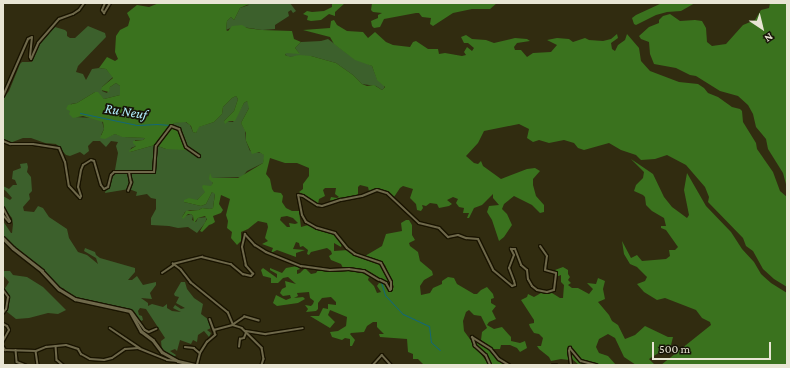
<!DOCTYPE html>
<html>
<head>
<meta charset="utf-8">
<style>
	body { margin:0 }
	#map { position:relative; width:790px; height:368px; overflow:hidden; background:#312c10; font-family:"Crimson Pro",serif }
	div>[style] { position:absolute }
	.green>* { inset:0; background:#3c602c }
	.forest>* { inset:0; background:#3a721e }
	.stream>* { height:1px; margin:-0.5px; padding:0 0.5px; transform-origin:0.5px; border-radius:0.5px; background:#146777 }
	.roads { filter:drop-shadow(1px 0 #191400) drop-shadow(-1px 0 #191400) drop-shadow(0 1px #191400) drop-shadow(0 -1px #191400) }
	.minor>* { height:1.5px; margin:-0.75px; padding:0 0.75px; transform-origin:0.75px; border-radius:0.75px; background:#6f694b }
	.tertiary>* { height:2px; margin:-1px; padding:0 1px; transform-origin:1px; border-radius:1px; background:#6f694b }
	.secondary>* { height:2.5px; margin:-1.25px; padding:0 1.25px; transform-origin:1.25px; border-radius:1.25px; background:#6f694b }
	span { translate:-50% -50%; white-space:nowrap; text-align:center; line-height:1.15; -webkit-text-stroke:3.5px #171408; paint-order:stroke }
	.water-label { font-size:14px; color:#b1edfc; font-style:italic }
	.frame { position:absolute; inset:0; border:4px solid #e8e5d4; pointer-events:none }
	.north { position:absolute; left:742px; top:8px; width:40px; height:40px; -webkit-text-stroke:3px #171408; paint-order:stroke; rotate:145deg; font-size:11px; font-weight:700; line-height:16px; text-align:center; color:#e8e5d4 }
	.north::after { content:''; display:block; margin:auto; width:14px; height:18px; background:#e8e5d4; clip-path:polygon(50% 0,100% 100%,50% 72%,0 100%) }
	.scale { position:absolute; left:652px; top:342px; width:119px; height:18px; box-sizing:border-box; border:2px solid #e8e5d4; border-top:0; padding-left:5px; font-size:12px; line-height:14px; white-space:nowrap; color:#e8e5d4; -webkit-text-stroke:3px #171408; paint-order:stroke }
</style>
</head>
<body>
<div id="map">
	<div class="green">
		<div style="clip-path:polygon(243px 3px,290px 3px,296px 11px,293px 13px,291px 10px,288px 12px,289px 16px,275px 25px,275px 29px,262px 30px,235px 26px,226px 30px,227px 21px,231px 17px,234px 20px,240px 8px,249px 5px)"></div>
		<div style="clip-path:polygon(88px 26px,105px 33px,106px 37px,78px 66px,76px 72px,83px 74px,86px 80px,92px 69px,99px 68px,106px 69px,113px 77px,102px 87px,102px 91px,107px 93px,110px 87px,116px 83px,120px 86px,120px 95px,104px 99px,95px 92px,77px 103px,71px 104px,70px 111px,75px 117px,94px 118px,102px 121px,104px 129px,101px 135px,107px 137px,115px 134px,124px 137px,145px 138px,143px 140px,135px 140px,136px 146px,131px 148px,130px 152px,155px 145px,166px 149px,181px 149px,176px 126px,173px 125px,174px 123px,184px 121px,190px 125px,193px 132px,196px 133px,198px 127px,214px 122px,222px 114px,223px 107px,232px 98px,236px 96px,238px 99px,234px 111px,224px 121px,233px 122px,244px 103px,247px 101px,249px 104px,249px 108px,241px 123px,245px 130px,246px 141px,250px 151px,261px 153px,265px 155px,263px 163px,247px 171px,242px 177px,212px 178px,213px 185px,197px 200px,184px 202px,201px 206px,206px 204px,212px 192px,215px 193px,213px 208px,210px 209px,202px 208px,199px 210px,190px 210px,185px 212px,182px 217px,191px 214px,193px 216px,192px 220px,196px 222px,198px 218px,207px 217px,205px 223px,197px 233px,188px 227px,178px 228px,169px 226px,151px 225px,151px 218px,156px 209px,156px 199px,151px 198px,147px 194px,136px 196px,137px 192px,129px 189px,105px 193px,109px 176px,115px 170px,118px 153px,116px 146px,118px 142px,111px 141px,106px 147px,100px 141px,93px 141px,88px 146px,89px 151px,84px 155px,80px 152px,70px 156px,66px 155px,56px 144px,45px 143px,31px 138px,23px 138px,10px 143px,3px 140px,3px 99px,9px 91px,20px 64px,22px 62px,32px 62px,40px 41px,55px 27px,65px 30px,67px 32px,67px 36px,70px 38px,75px 38px)"></div>
		<div style="clip-path:polygon(328px 39px,348px 54px,372px 66px,377px 79px,384px 85px,384px 88px,382px 90px,376px 86px,362px 84px,353px 75px,336px 63px,311px 56px,288px 57px,284px 53px,299px 53px,295px 48px,301px 42px,321px 41px)"></div>
		<div style="clip-path:polygon(27px 163px,28px 167px,27px 172px,31px 177px,32px 191px,29px 194px,30px 199px,23px 207px,24px 211px,34px 212px,38px 206px,43px 208px,49px 217px,67px 229px,69px 238px,78px 252px,87px 255px,98px 264px,96px 258px,84px 251px,85px 248px,95px 252px,96px 255px,100px 258px,135px 268px,135px 272px,128px 280px,132px 280px,137px 276px,143px 285px,156px 282px,156px 285px,150px 293px,152px 299px,141px 298px,148px 303px,148px 306px,152px 304px,163px 307px,167px 304px,167px 308px,172px 311px,181px 312px,173px 308px,175px 305px,181px 309px,185px 308px,176px 303px,179px 297px,175px 296px,174px 294px,181px 282px,185px 282px,187px 289px,194px 298px,203px 304px,201px 314px,209px 320px,213px 327px,207px 330px,211px 333px,209px 337px,204px 331px,198px 335px,197px 342px,193px 340px,191px 344px,180px 340px,177px 351px,175px 349px,170px 351px,176px 355px,174px 358px,162px 351px,161px 341px,165px 338px,146px 309px,140px 308px,138px 311px,139px 315px,142px 316px,143px 320px,141px 321px,131px 310px,71px 296px,63px 288px,60px 289px,43px 271px,12px 247px,3px 237px,3px 221px,11px 233px,12px 233px,13px 224px,12px 218px,3px 207px,3px 196px,10px 200px,12px 198px,6px 191px,3px 189px,3px 186px,9px 189px,13px 185px,17px 185px,15px 180px,12px 179px,13px 171px,21px 168px,20px 164px)"></div>
		<div style="clip-path:polygon(3px 271px,10px 271px,13px 275px,27px 277px,43px 287px,66px 310px,58px 314px,48px 313px,29px 318px,16px 319px,6px 311px,9px 296px,4px 290px,9px 282px,3px 275px)"></div>
	</div>
	<div class="forest">
		<div style="clip-path:polygon(evenodd,159px 3px,249px 4px,240px 8px,234px 20px,231px 17px,227px 21px,226px 30px,228px 31px,232px 26px,242px 25px,247px 28px,262px 30px,292px 31px,294px 39px,301px 42px,295px 48px,300px 54px,286px 53px,285px 55px,290px 57px,299px 55px,311px 56px,336px 63px,353px 75px,362px 84px,367px 86px,374px 85px,382px 90px,385px 87px,377px 80px,372px 66px,355px 60px,334px 44px,330px 37px,303px 30px,330px 28px,331px 21px,334px 20px,337px 25px,347px 31px,363px 32px,368px 38px,375px 32px,386px 42px,393px 45px,410px 47px,413px 42px,416px 41px,428px 49px,438px 49px,439px 54px,445px 53px,462px 56px,466px 55px,464px 52px,467px 47px,472px 51px,474px 48px,468px 43px,464px 43px,461px 37px,466px 35px,472px 39px,486px 40px,494px 43px,515px 38px,527px 39px,530px 41px,517px 43px,514px 47px,515px 50px,521px 50px,527px 57px,533px 53px,551px 52px,557px 45px,547px 40px,557px 38px,569px 39px,573px 42px,585px 38px,589px 40px,603px 41px,611px 39px,617px 34px,618px 38px,611px 43px,612px 49px,615px 51px,618px 45px,625px 40px,627px 34px,639px 48px,641px 61px,650px 71px,679px 82px,698px 84px,704px 88px,708px 93px,718px 97px,732px 107px,740px 109px,742px 111px,743px 122px,756px 143px,757px 149px,773px 172px,780px 191px,787px 197px,787px 287px,774px 279px,763px 269px,753px 251px,746px 246px,743px 238px,708px 202px,709px 197px,705px 187px,686px 165px,667px 155px,655px 159px,641px 160px,636px 155px,621px 150px,609px 143px,584px 150px,578px 148px,574px 143px,564px 140px,549px 143px,539px 140px,533px 142px,527px 138px,529px 129px,519px 124px,484px 131px,478px 143px,466px 156px,474px 163px,478px 164px,481px 161px,483px 166px,501px 179px,527px 169px,535px 168px,540px 171px,533px 179px,533px 185px,536px 196px,544px 205px,544px 212px,540px 213px,532px 205px,514px 196px,504px 204px,502px 209px,507px 214px,512px 225px,504px 237px,499px 241px,492px 220px,487px 212px,489px 206px,499px 205px,493px 198px,493px 194px,482px 205px,474px 208px,469px 218px,467px 218px,469px 213px,463px 213px,464px 208px,459px 207px,456px 203px,458px 199px,453px 197px,447px 200px,452px 204px,449px 206px,439px 208px,437px 204px,430px 203px,426px 206px,422px 205px,423px 208px,421px 211px,417px 210px,416px 204px,410px 198px,413px 189px,403px 186px,400px 188px,394px 197px,379px 189px,369px 191px,368px 187px,360px 185px,358px 187px,358px 195px,333px 202px,330px 200px,331px 197px,337px 198px,339px 197px,335px 194px,336px 188px,325px 188px,323px 190px,325px 196px,319px 199px,318px 204px,299px 192px,303px 189px,303px 184px,309px 176px,309px 168px,297px 163px,285px 163px,270px 158px,266px 174px,270px 179px,272px 189px,274px 192px,281px 193px,283px 196px,282px 202px,286px 208px,292px 211px,299px 211px,301px 227px,308px 225px,333px 233px,342px 244px,341px 247px,334px 243px,334px 251px,348px 250px,362px 258px,380px 263px,388px 277px,391px 286px,390px 289px,387px 283px,370px 272px,343px 268px,341px 264px,331px 260px,329px 256px,332px 254px,331px 251px,327px 248px,311px 252px,309px 255px,307px 254px,308px 250px,303px 246px,300px 247px,299px 243px,296px 242px,293px 249px,305px 250px,296px 253px,296px 257px,277px 250px,271px 253px,273px 248px,262px 244px,268px 241px,265px 238px,268px 227px,267px 223px,258px 221px,248px 229px,241px 232px,241px 241px,237px 245px,231px 238px,232px 232px,227px 228px,228px 221px,226px 215px,230px 199px,221px 195px,219px 204px,223px 210px,221px 213px,213px 216px,215px 222px,212px 224px,209px 225px,202px 232px,200px 231px,207px 219px,205px 216px,198px 218px,194px 223px,193px 216px,191px 214px,188px 214px,183px 219px,182px 217px,186px 211px,199px 210px,202px 208px,210px 209px,213px 208px,215px 194px,212px 192px,206px 204px,201px 206px,184px 202px,184px 200px,189px 198px,197px 200px,205px 192px,202px 187px,203px 185px,211px 186px,213px 183px,209px 179px,210px 173px,212px 178px,238px 178px,263px 163px,264px 155px,259px 152px,252px 154px,246px 141px,246px 133px,241px 123px,249px 108px,247px 101px,244px 103px,235px 121px,229px 121px,225px 124px,224px 121px,234px 111px,238px 99px,236px 96px,232px 98px,223px 107px,222px 114px,214px 122px,199px 127px,196px 133px,193px 132px,191px 126px,186px 122px,174px 123px,173px 125px,181px 131px,188px 148px,186px 150px,166px 149px,155px 145px,130px 152px,129px 151px,131px 149px,136px 146px,133px 143px,133px 141px,143px 140px,145px 138px,122px 137px,115px 134px,105px 139px,100px 138px,104px 129px,103px 122px,83px 116px,73px 118px,69px 114px,70px 111px,66px 109px,68px 105px,77px 103px,95px 92px,98px 92px,104px 99px,120px 95px,120px 86px,116px 83px,110px 87px,109px 92px,101px 90px,102px 87px,113px 78px,106px 69px,99px 68px,107px 57px,115px 61px,118px 59px,115px 52px,116px 36px,120px 30px,128px 26px,130px 19px,127px 13px,137px 5px,149px 7px,159px 3px,287px 216px,293px 218px,298px 223px,295px 224px,289px 223px,290px 227px,287px 227px,280px 220px,281px 217px,287px 216px)"></div>
		<div style="clip-path:polygon(332px 3px,345px 3px,335px 12px,335px 16px,329px 14px,321px 20px,311px 21px,307px 20px,308px 16px,303px 14px,307px 11px,312px 12px,324px 11px,332px 7px)"></div>
		<div style="clip-path:polygon(372px 3px,497px 3px,490px 9px,472px 9px,453px 13px,433px 26px,430px 24px,431px 18px,422px 17px,419px 13px,416px 13px,384px 19px,380px 27px,374px 28px,372px 26px,371px 21px,378px 18px,378px 15px,382px 13px,373px 12px,371px 10px)"></div>
		<div style="clip-path:polygon(662px 3px,695px 3px,681px 11px,667px 12px,656px 15px,636px 25px,634px 24px,632px 18px,636px 15px)"></div>
		<div style="clip-path:polygon(770px 3px,787px 3px,787px 188px,783px 173px,768px 149px,766px 139px,756px 127px,753px 114px,748px 105px,738px 96px,720px 91px,696px 76px,690px 75px,676px 68px,654px 64px,650px 54px,649px 42px,641px 39px,639px 36px,649px 27px,659px 23px,659px 20px,663px 16px,670px 14px,680px 21px,695px 20px,702px 21px,706px 28px,707px 42px,712px 46px,726px 44px,743px 25px,755px 20px,761px 10px,769px 8px)"></div>
		<div style="clip-path:polygon(631px 159px,653px 174px,664px 197px,672px 207px,687px 218px,689px 215px,684px 190px,687px 173px,706px 206px,731px 232px,742px 249px,754px 262px,761px 274px,771px 283px,787px 293px,787px 365px,661px 365px,711px 325px,710px 322px,702px 318px,696px 310px,665px 298px,657px 300px,644px 292px,637px 284px,645px 281px,647px 277px,637px 267px,630px 264px,624px 254px,622px 241px,631px 258px,637px 255px,642px 261px,666px 259px,670px 256px,669px 250px,675px 250px,678px 247px,666px 230px,661px 228px,661px 226px,666px 226px,664px 218px,652px 211px,646px 205px,645px 197px,643px 195px,634px 191px,636px 185px,643px 178px,644px 172px)"></div>
		<div style="clip-path:polygon(406px 220px,409px 220px,412px 225px,412px 235px,415px 240px,409px 243px,410px 246px,418px 252px,420px 261px,432px 271px,433px 275px,424px 280px,420px 286px,421px 295px,430px 293px,433px 288px,442px 284px,442px 281px,448px 277px,454px 278px,457px 284px,474px 294px,477px 294px,481px 290px,487px 287px,493px 294px,494px 298px,491px 299px,491px 303px,496px 306px,492px 311px,496px 319px,489px 322px,487px 325px,494px 329px,502px 327px,511px 337px,511px 341px,520px 343px,525px 341px,527px 348px,520px 352px,517px 348px,510px 345px,501px 345px,500px 349px,493px 349px,481px 340px,482px 332px,487px 328px,481px 316px,474px 315px,469px 310px,466px 312px,463px 321px,464px 331px,489px 365px,424px 365px,418px 359px,413px 359px,413px 354px,408px 352px,407px 339px,380px 337px,379px 334px,384px 334px,377px 327px,377px 322px,373px 322px,367px 326px,364px 332px,351px 333px,350px 334px,355px 340px,352px 346px,350px 346px,350px 339px,345px 338px,342px 340px,332px 337px,330px 332px,338px 331px,346px 326px,347px 317px,330px 310px,328px 315px,335px 322px,330px 328px,310px 316px,319px 316px,323px 308px,328px 309px,328px 304px,336px 305px,336px 302px,331px 297px,322px 298px,318px 303px,318px 309px,316px 311px,306px 312px,308px 309px,305px 305px,311px 306px,313px 304px,314px 301px,310px 298px,309px 292px,297px 293px,298px 296px,294px 298px,303px 297px,305px 299px,298px 303px,277px 306px,273px 303px,276px 295px,286px 300px,291px 298px,290px 295px,283px 296px,280px 293px,282px 289px,286px 287px,285px 281px,296px 284px,288px 277px,283px 278px,278px 283px,271px 283px,271px 278px,263px 276px,261px 270px,263px 268px,277px 278px,277px 274px,270px 270px,270px 268px,282px 273px,286px 268px,297px 266px,300px 269px,297px 270px,297px 274px,300px 273px,305px 268px,311px 274px,316px 273px,318px 270px,358px 271px,371px 274px,376px 279px,375px 280px,369px 277px,368px 280px,374px 286px,377px 293px,381px 292px,377px 286px,379px 283px,385px 284px,388px 290px,391px 291px,394px 287px,385px 265px,378px 260px,370px 259px,365px 256px,382px 246px,386px 234px,402px 231px,401px 223px)"></div>
		<div style="clip-path:polygon(563px 267px,568px 270px,568px 274px,570px 277px,568px 280px,571px 283px,568px 285px,572px 288px,578px 288px,589px 294px,593px 289px,587px 283px,596px 284px,598px 278px,605px 281px,603px 289px,605px 299px,598px 302px,609px 315px,612px 321px,618px 325px,625px 339px,635px 335px,645px 326px,668px 337px,673px 337px,671px 345px,649px 359px,655px 365px,636px 365px,624px 357px,615px 338px,608px 334px,599px 339px,596px 347px,599px 353px,608px 356px,616px 365px,599px 365px,583px 361px,570px 347px,567px 349px,569px 360px,561px 359px,551px 361px,549px 357px,539px 349px,537px 346px,541px 346px,543px 338px,539px 334px,534px 333px,530px 327px,529px 324px,534px 323px,534px 320px,521px 300px,527px 297px,528px 294px,534px 297px,541px 293px,552px 293px,560px 298px,563px 298px,564px 285px,561px 282px,561px 275px,556px 277px,555px 270px)"></div>
		<div style="clip-path:polygon(476px 340px,490px 350px,498px 359px,506px 365px,491px 365px,487px 356px,474px 344px)"></div>
		<div style="clip-path:polygon(571px 350px,581px 362px,594px 365px,579px 365px,571px 358px)"></div>
	</div>
	<div class="stream">
		<div style="left:80px;top:113px;width:58px;rotate:11.9deg"></div>
		<div style="left:137px;top:125px;width:20px;rotate:-3deg"></div>
		<div style="left:157px;top:124px;width:13px;rotate:4deg"></div>
		<div style="left:381px;top:282px;width:14px;rotate:73deg"></div>
		<div style="left:385px;top:295px;width:26px;rotate:47deg"></div>
		<div style="left:403px;top:314px;width:29px;rotate:25deg"></div>
		<div style="left:429px;top:326px;width:16px;rotate:83deg"></div>
		<div style="left:431px;top:342px;width:12px;rotate:42deg"></div>
	</div>
	<div class="roads">
		<div class="minor">
			<div style="left:128px;top:191px;width:9px;rotate:-69deg"></div>
			<div style="left:131px;top:183px;width:10px;rotate:-101deg"></div>
			<div style="left:162px;top:273px;width:14px;rotate:-34deg"></div>
			<div style="left:132px;top:312px;width:22px;rotate:54deg"></div>
			<div style="left:145px;top:330px;width:4px;rotate:27deg"></div>
			<div style="left:149px;top:332px;width:8px;rotate:-23deg"></div>
			<div style="left:210px;top:319px;width:12px;rotate:70deg"></div>
			<div style="left:259px;top:321px;width:15px;rotate:-164deg"></div>
			<div style="left:245px;top:317px;width:14px;rotate:146deg"></div>
			<div style="left:233px;top:325px;width:13px;rotate:-113deg"></div>
			<div style="left:228px;top:313px;width:48px;rotate:-141deg"></div>
			<div style="left:191px;top:283px;width:16px;rotate:-128deg"></div>
			<div style="left:181px;top:270px;width:10px;rotate:-143deg"></div>
			<div style="left:173px;top:264px;width:30px;rotate:-14deg"></div>
			<div style="left:202px;top:257px;width:30px;rotate:14deg"></div>
			<div style="left:231px;top:264px;width:16px;rotate:40deg"></div>
			<div style="left:243px;top:274px;width:8px;rotate:14deg"></div>
			<div style="left:251px;top:276px;width:3px;rotate:-45deg"></div>
			<div style="left:253px;top:274px;width:11px;rotate:-131deg"></div>
			<div style="left:246px;top:266px;width:19px;rotate:-102deg"></div>
			<div style="left:242px;top:247px;width:13px;rotate:-77deg"></div>
			<div style="left:245px;top:234px;width:15px;rotate:48deg"></div>
			<div style="left:255px;top:245px;width:13px;rotate:32deg"></div>
			<div style="left:266px;top:252px;width:38px;rotate:22deg"></div>
			<div style="left:301px;top:266px;width:29px;rotate:8deg"></div>
			<div style="left:330px;top:270px;width:19px;rotate:-3deg"></div>
			<div style="left:349px;top:269px;width:15px;rotate:8deg"></div>
			<div style="left:364px;top:271px;width:17px;rotate:31deg"></div>
			<div style="left:110px;top:328px;width:36px;rotate:34deg"></div>
			<div style="left:246px;top:331px;width:20px;rotate:9deg"></div>
			<div style="left:266px;top:334px;width:37px;rotate:-9deg"></div>
			<div style="left:56px;top:346px;width:14px;rotate:86deg"></div>
			<div style="left:57px;top:360px;width:8px;rotate:40deg"></div>
			<div style="left:185px;top:347px;width:9px;rotate:6deg"></div>
			<div style="left:194px;top:348px;width:8px;rotate:40deg"></div>
			<div style="left:239px;top:347px;width:8px;rotate:-83deg"></div>
			<div style="left:240px;top:339px;width:4px;rotate:-14deg"></div>
			<div style="left:244px;top:338px;width:5px;rotate:-68deg"></div>
			<div style="left:16px;top:350px;width:12px;rotate:85deg"></div>
			<div style="left:17px;top:362px;width:9px;rotate:21deg"></div>
			<div style="left:36px;top:351px;width:14px;rotate:82deg"></div>
			<div style="left:197px;top:365px;width:12px;rotate:-76deg"></div>
			<div style="left:200px;top:353px;width:13px;rotate:-58deg"></div>
			<div style="left:207px;top:342px;width:11px;rotate:-41deg"></div>
			<div style="left:215px;top:335px;width:5px;rotate:-101deg"></div>
			<div style="left:214px;top:330px;width:20px;rotate:-15deg"></div>
			<div style="left:233px;top:325px;width:9px;rotate:18deg"></div>
			<div style="left:242px;top:328px;width:28px;rotate:45deg"></div>
			<div style="left:262px;top:348px;width:11px;rotate:80deg"></div>
			<div style="left:264px;top:359px;width:6px;rotate:108deg"></div>
			<div style="left:373px;top:365px;width:13px;rotate:-48deg"></div>
			<div style="left:382px;top:355px;width:13px;rotate:48deg"></div>
			<div style="left:490px;top:365px;width:10px;rotate:-114deg"></div>
			<div style="left:486px;top:356px;width:15px;rotate:-138deg"></div>
			<div style="left:475px;top:346px;width:9px;rotate:-108deg"></div>
			<div style="left:472px;top:337px;width:22px;rotate:32deg"></div>
			<div style="left:491px;top:349px;width:13px;rotate:51deg"></div>
			<div style="left:499px;top:359px;width:12px;rotate:31deg"></div>
			<div style="left:553px;top:365px;width:3px"></div>
			<div style="left:571px;top:365px;width:14px;rotate:-98deg"></div>
			<div style="left:569px;top:351px;width:3px;rotate:-72deg"></div>
			<div style="left:570px;top:348px;width:17px;rotate:50deg"></div>
			<div style="left:581px;top:361px;width:16px;rotate:15deg"></div>
		</div>
		<div class="tertiary">
			<div style="left:105px;top:3px;width:8px;rotate:113deg"></div>
			<div style="left:102px;top:10px;width:4px;rotate:56deg"></div>
			<div style="left:104px;top:13px;width:12px;rotate:-59deg"></div>
			<div style="left:3px;top:96px;width:62px;rotate:-66.3deg"></div>
			<div style="left:28px;top:39px;width:4px;rotate:-27deg"></div>
			<div style="left:32px;top:37px;width:20px;rotate:96deg"></div>
			<div style="left:30px;top:57px;width:2px;rotate:63deg"></div>
			<div style="left:31px;top:59px;width:17px;rotate:-66deg"></div>
			<div style="left:38px;top:43px;width:32px;rotate:-49deg"></div>
			<div style="left:59px;top:19px;width:15px;rotate:-20deg"></div>
			<div style="left:73px;top:14px;width:7px;rotate:-34deg"></div>
			<div style="left:79px;top:10px;width:9px;rotate:-54deg"></div>
			<div style="left:3px;top:141px;width:8px;rotate:23deg"></div>
			<div style="left:10px;top:144px;width:23px"></div>
			<div style="left:33px;top:144px;width:26px;rotate:9deg"></div>
			<div style="left:59px;top:148px;width:15px;rotate:67deg"></div>
			<div style="left:65px;top:162px;width:24px;rotate:81deg"></div>
			<div style="left:69px;top:186px;width:16px;rotate:47deg"></div>
			<div style="left:80px;top:198px;width:2px;rotate:-63deg"></div>
			<div style="left:81px;top:196px;width:9px;rotate:-108deg"></div>
			<div style="left:78px;top:187px;width:17px;rotate:-80deg"></div>
			<div style="left:81px;top:170px;width:5px;rotate:-68deg"></div>
			<div style="left:83px;top:165px;width:9px;rotate:-32deg"></div>
			<div style="left:91px;top:160px;width:3px;rotate:18deg"></div>
			<div style="left:94px;top:161px;width:25px;rotate:74deg"></div>
			<div style="left:101px;top:185px;width:5px;rotate:53deg"></div>
			<div style="left:104px;top:189px;width:4px;rotate:-27deg"></div>
			<div style="left:108px;top:187px;width:12px;rotate:-76deg"></div>
			<div style="left:111px;top:175px;width:4px;rotate:-45deg"></div>
			<div style="left:114px;top:172px;width:40px"></div>
			<div style="left:154px;top:172px;width:26px;rotate:-86deg"></div>
			<div style="left:156px;top:146px;width:25px;rotate:-53deg"></div>
			<div style="left:171px;top:126px;width:9px;rotate:21deg"></div>
			<div style="left:179px;top:129px;width:19px;rotate:69deg"></div>
			<div style="left:186px;top:147px;width:16px;rotate:35deg"></div>
			<div style="left:3px;top:208px;width:15px;rotate:62deg"></div>
			<div style="left:10px;top:221px;width:1px;rotate:135deg"></div>
			<div style="left:9px;top:222px;width:9px;rotate:-131deg"></div>
			<div style="left:380px;top:280px;width:7px;rotate:27deg"></div>
			<div style="left:386px;top:283px;width:8px;rotate:60deg"></div>
			<div style="left:390px;top:290px;width:1px;rotate:-45deg"></div>
			<div style="left:391px;top:289px;width:7px;rotate:-90deg"></div>
			<div style="left:391px;top:282px;width:21px;rotate:-118deg"></div>
			<div style="left:381px;top:263px;width:28px;rotate:-161deg"></div>
			<div style="left:355px;top:254px;width:10px;rotate:-143deg"></div>
			<div style="left:347px;top:248px;width:19px;rotate:-129deg"></div>
			<div style="left:335px;top:233px;width:19px;rotate:-164deg"></div>
			<div style="left:317px;top:228px;width:13px;rotate:-151deg"></div>
			<div style="left:306px;top:222px;width:8px;rotate:-120deg"></div>
			<div style="left:302px;top:215px;width:20px;rotate:-101deg"></div>
			<div style="left:298px;top:195px;width:5px;rotate:11deg"></div>
			<div style="left:303px;top:196px;width:17px;rotate:33deg"></div>
			<div style="left:317px;top:205px;width:5px;rotate:11deg"></div>
			<div style="left:322px;top:206px;width:20px;rotate:-18deg"></div>
			<div style="left:341px;top:200px;width:21px;rotate:-11deg"></div>
			<div style="left:362px;top:196px;width:16px;rotate:-22deg"></div>
			<div style="left:377px;top:190px;width:10px;rotate:17deg"></div>
			<div style="left:387px;top:193px;width:44px;rotate:43.2deg"></div>
			<div style="left:419px;top:223px;width:21px;rotate:14deg"></div>
			<div style="left:439px;top:228px;width:13px;rotate:45deg"></div>
			<div style="left:448px;top:237px;width:10px;rotate:-11deg"></div>
			<div style="left:458px;top:235px;width:9px;rotate:21deg"></div>
			<div style="left:466px;top:238px;width:12px;rotate:5deg"></div>
			<div style="left:478px;top:239px;width:34px;rotate:64deg"></div>
			<div style="left:493px;top:270px;width:25px;rotate:40deg"></div>
			<div style="left:512px;top:286px;width:3px;rotate:-18deg"></div>
			<div style="left:515px;top:285px;width:4px;rotate:-104deg"></div>
			<div style="left:514px;top:281px;width:14px;rotate:-111deg"></div>
			<div style="left:509px;top:268px;width:14px;rotate:-69deg"></div>
			<div style="left:514px;top:255px;width:7px;rotate:-117deg"></div>
			<div style="left:511px;top:249px;width:4px"></div>
			<div style="left:515px;top:249px;width:17px;rotate:69deg"></div>
			<div style="left:521px;top:265px;width:8px;rotate:40deg"></div>
			<div style="left:527px;top:270px;width:9px;rotate:84deg"></div>
			<div style="left:528px;top:279px;width:8px;rotate:60deg"></div>
			<div style="left:532px;top:286px;width:6px;rotate:39deg"></div>
			<div style="left:537px;top:290px;width:10px;rotate:11deg"></div>
			<div style="left:547px;top:292px;width:7px;rotate:-16deg"></div>
			<div style="left:554px;top:290px;width:17px;rotate:-83deg"></div>
			<div style="left:556px;top:273px;width:11px;rotate:-165deg"></div>
			<div style="left:545px;top:270px;width:14px;rotate:-82deg"></div>
			<div style="left:547px;top:256px;width:12px;rotate:-125deg"></div>
			<div style="left:3px;top:290px;width:9px;rotate:54deg"></div>
			<div style="left:8px;top:297px;width:12px;rotate:99deg"></div>
			<div style="left:6px;top:309px;width:5px;rotate:127deg"></div>
			<div style="left:3px;top:324px;width:4px;rotate:27deg"></div>
			<div style="left:7px;top:326px;width:4px;rotate:63deg"></div>
			<div style="left:9px;top:330px;width:13px;rotate:119deg"></div>
			<div style="left:3px;top:347px;width:4px;rotate:56deg"></div>
			<div style="left:5px;top:350px;width:31px;rotate:2deg"></div>
			<div style="left:36px;top:351px;width:11px;rotate:-22deg"></div>
			<div style="left:46px;top:347px;width:20px;rotate:-6deg"></div>
			<div style="left:66px;top:345px;width:13px;rotate:18deg"></div>
			<div style="left:78px;top:349px;width:6px;rotate:59deg"></div>
			<div style="left:81px;top:354px;width:10px;rotate:29deg"></div>
			<div style="left:90px;top:359px;width:14px;rotate:4deg"></div>
			<div style="left:104px;top:360px;width:8px;rotate:-14deg"></div>
			<div style="left:112px;top:358px;width:16px;rotate:-35deg"></div>
			<div style="left:125px;top:349px;width:13px;rotate:-4deg"></div>
			<div style="left:138px;top:348px;width:31px;rotate:22deg"></div>
			<div style="left:167px;top:360px;width:11px;rotate:5deg"></div>
		</div>
		<div class="secondary">
			<div style="left:3px;top:238px;width:14px;rotate:45deg"></div>
			<div style="left:13px;top:248px;width:37px;rotate:38deg"></div>
			<div style="left:42px;top:271px;width:25px;rotate:47deg"></div>
			<div style="left:59px;top:289px;width:19px;rotate:32deg"></div>
			<div style="left:75px;top:299px;width:56px;rotate:12.3deg"></div>
			<div style="left:130px;top:311px;width:23px;rotate:61deg"></div>
			<div style="left:141px;top:331px;width:15px;rotate:37deg"></div>
			<div style="left:153px;top:340px;width:15px;rotate:53deg"></div>
			<div style="left:162px;top:352px;width:18px;rotate:29deg"></div>
			<div style="left:178px;top:361px;width:17px;rotate:13deg"></div>
		</div>
	</div>
	<div class="water-label">
		<span style="left:126px;top:111px;rotate:9deg">Ru Neuf</span>
	</div>
	<div class="frame"></div>
	<div class="north">N</div>
	<div class="scale">500 m</div>
</div>
</body>
</html>
